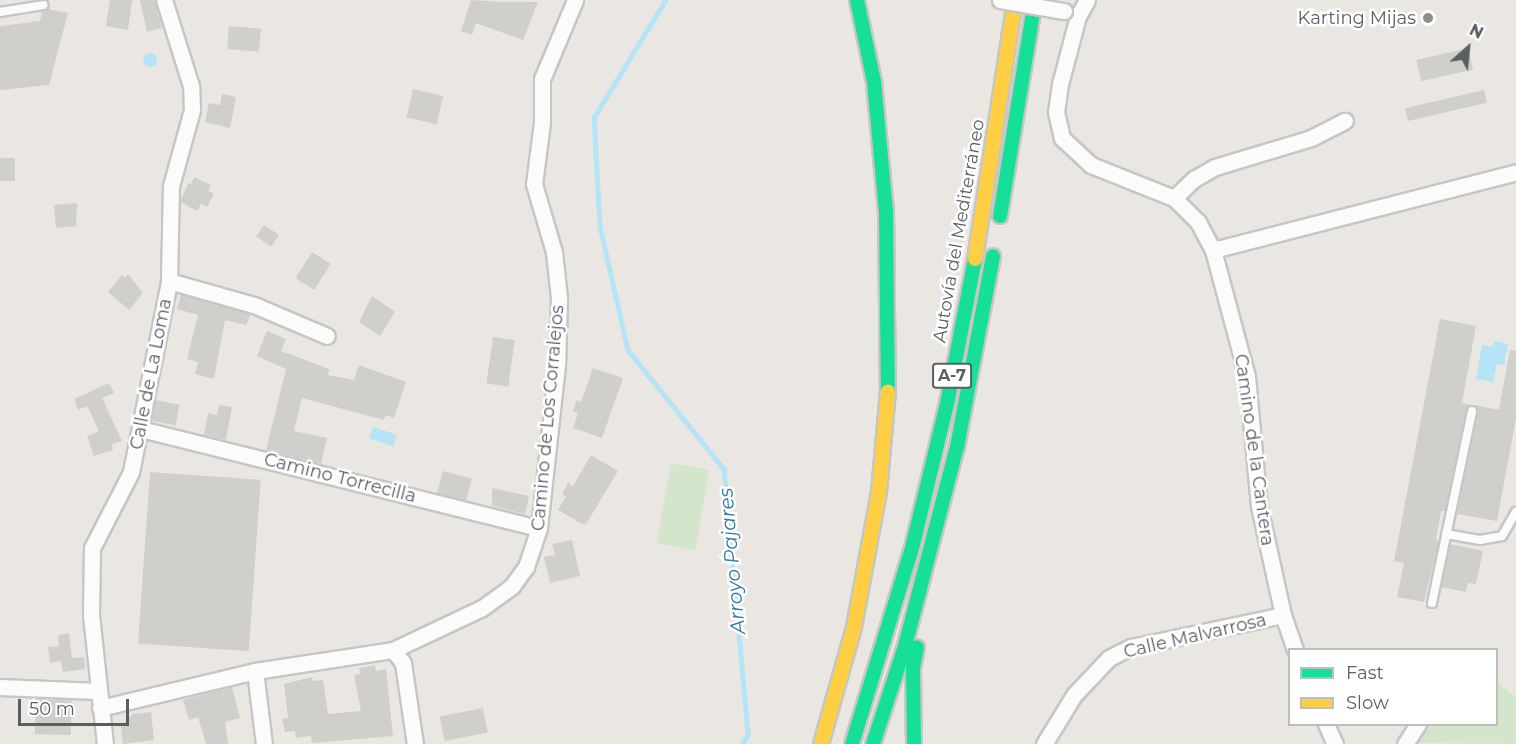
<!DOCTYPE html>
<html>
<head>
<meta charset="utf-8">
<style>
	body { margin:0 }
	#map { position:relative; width:1516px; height:744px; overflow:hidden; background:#eae7e2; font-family:Montserrat,sans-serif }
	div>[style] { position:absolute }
	.green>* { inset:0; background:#d3e6cc; transform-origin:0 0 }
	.water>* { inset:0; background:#b4e4f6; transform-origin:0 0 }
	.round { border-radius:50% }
	.stream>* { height:4.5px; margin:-2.25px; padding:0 2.25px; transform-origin:2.25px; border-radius:2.25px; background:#b4e4f6 }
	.building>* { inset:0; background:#d1cfcc; transform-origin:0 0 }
	.roads { filter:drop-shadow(2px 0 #c6c6c5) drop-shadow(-2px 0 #c6c6c5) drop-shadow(0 2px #c6c6c5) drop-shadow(0 -2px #c6c6c5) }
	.lane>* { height:8px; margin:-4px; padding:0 4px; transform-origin:4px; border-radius:4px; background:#fcfbfb }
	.street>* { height:15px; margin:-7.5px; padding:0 7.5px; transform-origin:7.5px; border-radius:7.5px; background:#fcfbfb }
	.fast>* { height:14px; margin:-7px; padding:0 7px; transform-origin:7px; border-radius:7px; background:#16e098 }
	.slow>* { height:14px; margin:-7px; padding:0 7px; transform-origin:7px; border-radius:7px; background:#ffcf43 }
	.bridges { filter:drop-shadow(2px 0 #c6c6c5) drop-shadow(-2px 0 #c6c6c5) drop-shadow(0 2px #c6c6c5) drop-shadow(0 -2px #c6c6c5) }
	.street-bridge>* { height:15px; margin:-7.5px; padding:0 7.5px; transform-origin:7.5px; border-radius:7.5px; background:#fcfbfb }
	.dots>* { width:16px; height:16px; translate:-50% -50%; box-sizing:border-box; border:3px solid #fff; border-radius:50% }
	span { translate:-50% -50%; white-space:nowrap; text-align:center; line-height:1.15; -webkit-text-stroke:5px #fff; paint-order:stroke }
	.shield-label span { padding:2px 4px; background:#fff; border:2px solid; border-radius:4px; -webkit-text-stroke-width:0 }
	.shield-label { font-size:16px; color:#585e62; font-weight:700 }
	.poi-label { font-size:18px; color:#585e62 }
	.right { translate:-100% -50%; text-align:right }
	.street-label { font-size:18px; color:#585e62 }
	.water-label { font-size:20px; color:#327aa3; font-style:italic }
	.legend { position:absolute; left:1288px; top:648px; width:210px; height:78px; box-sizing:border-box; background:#fff; border:2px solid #bcbfc0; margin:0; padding:8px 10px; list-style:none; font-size:18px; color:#585e62 }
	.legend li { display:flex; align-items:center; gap:12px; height:30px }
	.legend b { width:30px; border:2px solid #bcbfc0 }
	.north { position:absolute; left:1438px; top:18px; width:60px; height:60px; -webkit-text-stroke:4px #fff; paint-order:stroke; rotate:27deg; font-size:16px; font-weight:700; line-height:24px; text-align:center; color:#585e62 }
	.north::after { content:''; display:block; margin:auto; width:21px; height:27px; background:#585e62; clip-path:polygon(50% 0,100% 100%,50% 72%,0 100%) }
	.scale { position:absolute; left:18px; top:699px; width:111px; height:27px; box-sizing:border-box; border:3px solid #585e62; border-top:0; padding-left:8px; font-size:18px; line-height:21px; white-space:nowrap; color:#585e62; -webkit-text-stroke:4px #fff; paint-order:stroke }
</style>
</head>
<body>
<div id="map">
	<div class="green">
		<div style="left:671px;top:463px;width:39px;height:82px;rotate:10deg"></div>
		<div style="clip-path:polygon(1497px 682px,1516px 697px,1516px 744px,1417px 743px,1425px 725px,1496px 724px)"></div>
	</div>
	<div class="water">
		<div class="round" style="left:143px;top:53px;width:14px;height:14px"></div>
		<div style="clip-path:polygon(1494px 341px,1508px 344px,1504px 365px,1497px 364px,1493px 382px,1476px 379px,1482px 345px,1492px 347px)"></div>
		<div style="left:373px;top:427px;width:25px;height:12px;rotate:18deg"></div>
	</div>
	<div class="stream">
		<div style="left:666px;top:0;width:138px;rotate:121.4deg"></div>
		<div style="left:594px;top:118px;width:108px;rotate:86.8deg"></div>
		<div style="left:600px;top:226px;width:127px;rotate:77.3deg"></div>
		<div style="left:628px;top:350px;width:153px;rotate:51.1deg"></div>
		<div style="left:724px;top:469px;width:267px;rotate:84.8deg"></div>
		<div style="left:748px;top:735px;width:10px;rotate:119deg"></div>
	</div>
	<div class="building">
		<div style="clip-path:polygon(110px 0,132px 0,128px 30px,106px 26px)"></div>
		<div style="clip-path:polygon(140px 0,154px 0,162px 28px,147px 32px)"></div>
		<div style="clip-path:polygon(471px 0,501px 2px,538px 2px,523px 40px,476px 23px,472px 35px,461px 31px)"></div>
		<div style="clip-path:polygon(47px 9px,68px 13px,49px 85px,0 90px,0 26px,40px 21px,42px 11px)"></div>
		<div style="left:229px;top:26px;width:32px;height:23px;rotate:5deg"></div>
		<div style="left:1468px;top:48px;width:22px;height:53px;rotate:77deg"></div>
		<div style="left:413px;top:89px;width:31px;height:29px;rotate:13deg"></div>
		<div style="left:1484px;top:90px;width:13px;height:81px;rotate:77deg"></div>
		<div style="clip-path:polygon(222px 94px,236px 97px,230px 128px,205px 122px,209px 103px,220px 105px)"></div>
		<div style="left:0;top:158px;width:15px;height:23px"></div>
		<div style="clip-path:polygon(194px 177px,211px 185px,208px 191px,214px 194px,207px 207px,201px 204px,197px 211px,180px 202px,188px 183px,191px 184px)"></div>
		<div style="clip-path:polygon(77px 203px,76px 226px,56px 228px,54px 205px)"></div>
		<div style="left:264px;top:225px;width:18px;height:14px;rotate:34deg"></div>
		<div style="left:312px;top:252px;width:22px;height:31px;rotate:32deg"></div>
		<div style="clip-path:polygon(128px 274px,143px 293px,129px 310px,108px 292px,122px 275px,125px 278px)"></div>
		<div style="clip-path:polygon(181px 295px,251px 314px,246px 325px,225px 320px,214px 379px,195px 374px,198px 362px,187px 359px,198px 315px,177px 309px)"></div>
		<div style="clip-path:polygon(372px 296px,395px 312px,380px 336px,359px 322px)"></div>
		<div style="clip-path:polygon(1440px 319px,1476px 326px,1462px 403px,1472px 405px,1466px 410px,1445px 511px,1441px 511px,1436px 540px,1439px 541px,1424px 602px,1397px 597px,1404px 563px,1394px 561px)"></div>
		<div style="clip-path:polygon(267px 331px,286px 339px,281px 351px,329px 369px,328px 375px,354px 380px,359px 365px,406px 382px,394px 418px,386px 415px,384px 420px,302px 398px,294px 431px,327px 438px,321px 464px,266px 450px,286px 369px,257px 356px)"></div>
		<div style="left:493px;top:337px;width:22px;height:47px;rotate:8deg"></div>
		<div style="clip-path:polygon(1510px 350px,1516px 351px,1516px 418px,1497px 521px,1457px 514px,1478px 412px,1474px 405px,1499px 410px)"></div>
		<div style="clip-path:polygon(593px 368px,623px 378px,602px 438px,573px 428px,578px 413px,573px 411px,577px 400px,581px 402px)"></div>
		<div style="clip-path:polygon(109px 383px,114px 393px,102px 398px,122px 441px,112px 444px,113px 450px,94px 456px,87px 436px,99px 431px,87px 406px,78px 410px,74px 399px)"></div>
		<div style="left:155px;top:400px;width:25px;height:21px;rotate:11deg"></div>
		<div style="clip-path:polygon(219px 405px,232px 407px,226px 440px,204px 435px,208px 413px,217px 415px)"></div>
		<div style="clip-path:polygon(591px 455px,618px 471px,586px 524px,582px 524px,558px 510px,566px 496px,562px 494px,568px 483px,573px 486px)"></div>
		<div style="left:443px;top:471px;width:30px;height:23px;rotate:15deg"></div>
		<div style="left:150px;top:472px;width:111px;height:172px;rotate:4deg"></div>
		<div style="clip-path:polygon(492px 488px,529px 496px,525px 514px,492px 506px)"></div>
		<div style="clip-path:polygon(572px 540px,580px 576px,550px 583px,544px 557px,555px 555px,552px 544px)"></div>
		<div style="clip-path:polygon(1450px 544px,1483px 551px,1476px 584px,1468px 583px,1466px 592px,1441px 587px)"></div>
		<div style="clip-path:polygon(69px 633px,72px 658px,84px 657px,85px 669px,63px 672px,61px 661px,50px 663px,48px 647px,59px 646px,58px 635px)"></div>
		<div style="clip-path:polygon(375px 665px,376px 671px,386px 669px,393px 736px,312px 743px,311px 736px,296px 738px,295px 731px,285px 732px,282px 719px,288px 718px,284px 684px,312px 677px,312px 681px,323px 680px,328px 714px,361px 711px,354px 675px,360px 674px,359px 668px)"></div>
		<div style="clip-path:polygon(232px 687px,240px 718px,225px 722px,228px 744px,206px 744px,198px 717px,189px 720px,183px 700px)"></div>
		<div style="left:36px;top:699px;width:36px;height:35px;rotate:2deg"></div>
		<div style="left:483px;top:708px;width:25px;height:44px;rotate:79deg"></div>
		<div style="clip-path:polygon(151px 712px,154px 740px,123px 744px,121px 726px,133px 714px)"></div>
	</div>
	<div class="roads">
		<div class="lane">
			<div style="left:0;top:12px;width:44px;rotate:-9.2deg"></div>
			<div style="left:1446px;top:534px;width:35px;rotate:10deg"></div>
			<div style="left:1480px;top:540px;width:22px;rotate:-10deg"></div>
			<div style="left:1502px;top:536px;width:28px;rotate:-60deg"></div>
			<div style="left:1432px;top:603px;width:196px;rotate:-78.2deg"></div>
		</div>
		<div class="street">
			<div style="left:1087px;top:0;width:18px;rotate:119deg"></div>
			<div style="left:1078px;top:16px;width:70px;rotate:104.8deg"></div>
			<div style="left:1060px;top:84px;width:28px;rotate:98deg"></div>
			<div style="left:1056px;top:112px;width:27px;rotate:77deg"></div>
			<div style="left:1062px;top:138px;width:40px;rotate:43deg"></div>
			<div style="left:1091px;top:165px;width:89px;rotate:21.7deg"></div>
			<div style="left:1174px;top:198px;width:34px;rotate:45deg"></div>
			<div style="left:1198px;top:222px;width:32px;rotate:62deg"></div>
			<div style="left:1213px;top:250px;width:131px;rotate:75deg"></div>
			<div style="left:1247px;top:377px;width:130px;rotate:84.7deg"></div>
			<div style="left:1259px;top:506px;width:112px;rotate:77.6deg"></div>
			<div style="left:1283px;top:615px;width:37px;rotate:71deg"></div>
			<div style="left:1174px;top:198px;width:28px;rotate:-44deg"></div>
			<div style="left:1194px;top:179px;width:24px;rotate:-30deg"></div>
			<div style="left:1215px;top:167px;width:100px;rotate:-16.8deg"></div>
			<div style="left:1311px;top:138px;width:38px;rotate:-27deg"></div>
			<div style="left:1213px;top:250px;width:313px;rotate:-14.4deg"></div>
			<div style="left:169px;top:281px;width:88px;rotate:15.8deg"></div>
			<div style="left:254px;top:305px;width:79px;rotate:23deg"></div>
			<div style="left:141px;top:429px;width:410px;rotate:14deg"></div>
			<div style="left:393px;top:650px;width:16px;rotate:52deg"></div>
			<div style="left:403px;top:663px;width:82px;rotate:81.6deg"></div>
			<div style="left:255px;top:671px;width:74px;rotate:83deg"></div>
			<div style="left:0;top:687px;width:98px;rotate:2.3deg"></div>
			<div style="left:100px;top:708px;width:159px;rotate:-13.4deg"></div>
			<div style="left:255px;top:671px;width:140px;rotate:-8.7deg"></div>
			<div style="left:393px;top:650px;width:98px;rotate:-25.3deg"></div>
			<div style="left:482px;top:608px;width:37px;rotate:-36deg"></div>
			<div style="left:512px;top:586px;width:24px;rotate:-54deg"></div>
			<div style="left:526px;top:567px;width:41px;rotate:-71.6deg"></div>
			<div style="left:539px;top:528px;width:163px;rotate:-83.7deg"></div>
			<div style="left:557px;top:366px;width:68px;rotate:-88.3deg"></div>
			<div style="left:559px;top:298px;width:46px;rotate:-96.2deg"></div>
			<div style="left:554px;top:252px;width:71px;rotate:-106.4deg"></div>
			<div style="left:534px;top:184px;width:63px;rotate:-82.6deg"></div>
			<div style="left:542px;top:122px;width:43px;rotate:-90deg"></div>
			<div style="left:542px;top:79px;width:86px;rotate:-67.3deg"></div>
			<div style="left:1326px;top:724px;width:22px;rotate:66deg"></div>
			<div style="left:105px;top:744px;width:129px;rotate:-96.2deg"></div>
			<div style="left:91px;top:616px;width:68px;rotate:-89.2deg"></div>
			<div style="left:92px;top:548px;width:85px;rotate:-62.8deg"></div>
			<div style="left:131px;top:472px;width:195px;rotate:-78.7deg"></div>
			<div style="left:169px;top:281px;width:95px;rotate:-88.8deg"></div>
			<div style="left:171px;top:186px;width:79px;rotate:-74.6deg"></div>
			<div style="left:192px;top:110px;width:24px;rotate:-92deg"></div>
			<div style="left:191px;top:86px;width:90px;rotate:-107.4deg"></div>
			<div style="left:1044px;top:744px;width:57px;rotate:-58.5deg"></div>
			<div style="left:1074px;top:695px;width:51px;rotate:-46.6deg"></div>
			<div style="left:1109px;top:658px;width:25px;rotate:-27deg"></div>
			<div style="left:1131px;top:647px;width:155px;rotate:-11.9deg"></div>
			<div style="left:1405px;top:744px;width:24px;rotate:-57deg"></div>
		</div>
		<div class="fast">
			<div style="left:857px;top:0;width:84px;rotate:78.3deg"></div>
			<div style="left:874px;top:82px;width:130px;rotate:84.7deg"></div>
			<div style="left:886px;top:211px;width:180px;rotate:89.4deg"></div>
			<div style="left:1000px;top:216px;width:219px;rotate:-80.8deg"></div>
			<div style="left:852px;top:744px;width:209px;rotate:-73deg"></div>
			<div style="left:913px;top:544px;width:149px;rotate:-76.4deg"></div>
			<div style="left:948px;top:399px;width:143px;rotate:-79.1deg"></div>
			<div style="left:873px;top:744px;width:103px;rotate:-71.9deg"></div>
			<div style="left:905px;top:646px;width:206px;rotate:-75.4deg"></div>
			<div style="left:957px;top:447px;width:194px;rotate:-79.3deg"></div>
			<div style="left:914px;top:744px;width:76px;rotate:-90.8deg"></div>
			<div style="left:913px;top:668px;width:21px;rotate:-79deg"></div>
		</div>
		<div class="slow">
			<div style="left:975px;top:259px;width:262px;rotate:-81.2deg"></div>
			<div style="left:821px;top:744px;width:122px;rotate:-74.2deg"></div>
			<div style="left:854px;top:627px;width:137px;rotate:-79.5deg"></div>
			<div style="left:879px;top:492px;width:101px;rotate:-84.9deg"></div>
		</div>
	</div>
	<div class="bridges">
		<div class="street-bridge">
			<div style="left:1000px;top:0;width:65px;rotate:9.8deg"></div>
		</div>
	</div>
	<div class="dots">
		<div style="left:1428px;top:18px;background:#8b8e8f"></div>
	</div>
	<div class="shield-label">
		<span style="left:952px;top:376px">A-7</span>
	</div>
	<div class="poi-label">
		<span class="right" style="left:1416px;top:18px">Karting Mijas</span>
	</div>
	<div class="street-label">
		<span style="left:959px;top:231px;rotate:-80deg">Autovía del Mediterráneo</span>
		<span style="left:151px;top:374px;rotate:-79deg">Calle de La Loma</span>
		<span style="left:548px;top:418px;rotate:-85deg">Camino de Los Corralejos</span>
		<span style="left:1254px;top:450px;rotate:82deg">Camino de la Cantera</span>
		<span style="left:340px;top:478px;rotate:14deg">Camino Torrecilla</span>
		<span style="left:1195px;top:636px;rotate:-13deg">Calle Malvarrosa</span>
	</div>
	<div class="water-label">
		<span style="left:732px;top:561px;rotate:-95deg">Arroyo Pajares</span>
	</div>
	<ul class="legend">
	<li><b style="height:8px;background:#16e098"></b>Fast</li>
	<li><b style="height:8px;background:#ffcf43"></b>Slow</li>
	</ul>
	<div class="north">N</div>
	<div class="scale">50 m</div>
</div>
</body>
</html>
